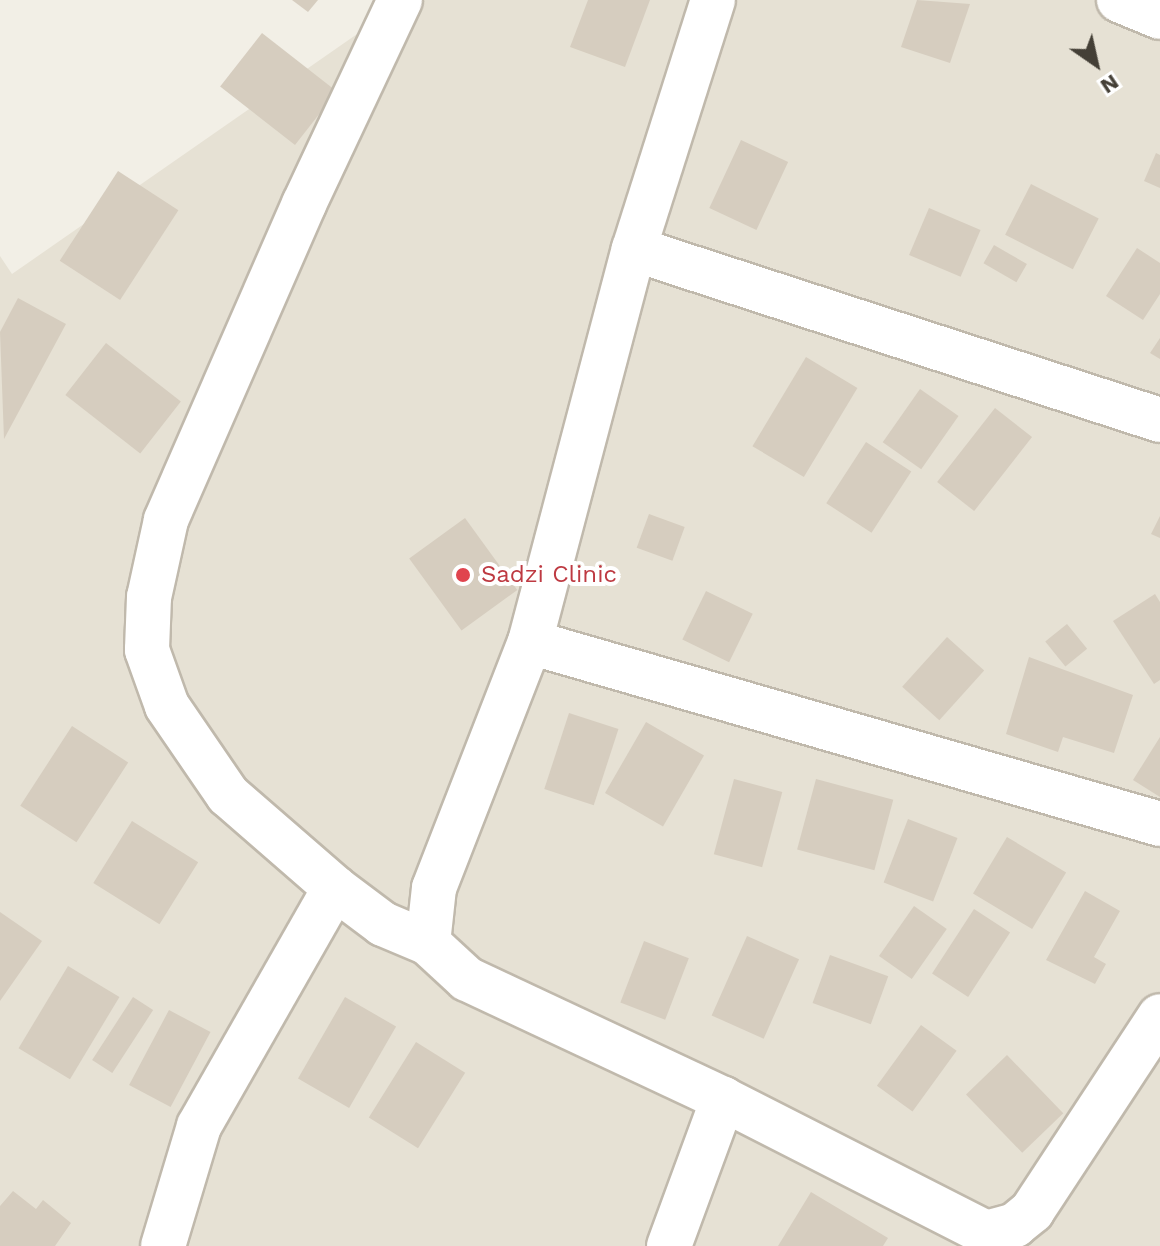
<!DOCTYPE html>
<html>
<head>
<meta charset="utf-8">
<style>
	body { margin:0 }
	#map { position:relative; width:1160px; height:1246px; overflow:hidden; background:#f2efe6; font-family:"Work Sans",sans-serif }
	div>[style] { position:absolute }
	.residential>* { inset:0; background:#e6e1d4 }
	.building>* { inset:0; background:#d6cdbf; transform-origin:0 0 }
	.roads { filter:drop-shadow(2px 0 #c0b9ac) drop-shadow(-2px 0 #c0b9ac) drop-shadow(0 2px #c0b9ac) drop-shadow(0 -2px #c0b9ac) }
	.street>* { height:44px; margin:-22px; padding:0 22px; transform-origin:22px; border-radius:22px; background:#fff }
	.dots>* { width:22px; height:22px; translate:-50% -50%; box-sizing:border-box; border:4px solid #fff; border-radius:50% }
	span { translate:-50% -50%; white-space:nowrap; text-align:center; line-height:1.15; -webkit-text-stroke:8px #fff; paint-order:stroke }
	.health-label { font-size:24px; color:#be3a42 }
	.left { translate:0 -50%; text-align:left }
	.north { position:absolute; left:1056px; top:24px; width:80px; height:80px; -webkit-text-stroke:6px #fff; paint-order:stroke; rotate:146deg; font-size:22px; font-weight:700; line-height:32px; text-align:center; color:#443f36 }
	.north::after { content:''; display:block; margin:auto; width:28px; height:36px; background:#443f36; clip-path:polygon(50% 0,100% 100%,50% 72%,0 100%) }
</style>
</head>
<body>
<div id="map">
	<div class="residential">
		<div style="clip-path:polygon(406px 0,1160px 0,1160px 1246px,0 1246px,0 256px,12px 274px)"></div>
	</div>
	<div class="building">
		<div style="clip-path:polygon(292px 0,318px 0,308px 12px)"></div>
		<div style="clip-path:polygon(588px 0,650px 0,625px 67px,570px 47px)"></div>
		<div style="clip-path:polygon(917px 0,970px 4px,950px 63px,901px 47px)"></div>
		<div style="left:262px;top:33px;width:95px;height:68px;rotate:38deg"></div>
		<div style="left:741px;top:140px;width:52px;height:75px;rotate:25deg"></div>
		<div style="clip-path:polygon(1156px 153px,1160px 155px,1160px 188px,1144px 181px)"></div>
		<div style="left:118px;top:171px;width:72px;height:107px;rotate:33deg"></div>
		<div style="left:1031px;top:184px;width:76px;height:57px;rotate:27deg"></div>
		<div style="left:929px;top:208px;width:56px;height:51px;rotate:23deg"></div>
		<div style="left:994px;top:245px;width:38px;height:21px;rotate:30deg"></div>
		<div style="clip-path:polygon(1137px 248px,1160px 263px,1160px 294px,1143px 320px,1106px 296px)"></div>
		<div style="clip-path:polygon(18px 298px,66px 324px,4px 439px,0 332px)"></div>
		<div style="clip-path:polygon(1160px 338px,1160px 359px,1150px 353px)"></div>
		<div style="left:106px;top:343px;width:95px;height:66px;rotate:38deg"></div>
		<div style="left:806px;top:357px;width:60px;height:104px;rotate:31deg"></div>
		<div style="left:920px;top:389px;width:47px;height:65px;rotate:35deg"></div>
		<div style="left:995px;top:408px;width:47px;height:94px;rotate:38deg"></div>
		<div style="left:866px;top:442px;width:54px;height:73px;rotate:33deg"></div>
		<div style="left:649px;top:514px;width:38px;height:36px;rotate:20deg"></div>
		<div style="clip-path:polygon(1160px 516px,1160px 538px,1151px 534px)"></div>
		<div style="left:465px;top:518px;width:89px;height:69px;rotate:54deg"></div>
		<div style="left:706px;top:591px;width:52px;height:54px;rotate:26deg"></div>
		<div style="clip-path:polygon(1155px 594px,1160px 602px,1160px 680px,1154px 684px,1113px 621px)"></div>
		<div style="left:1067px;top:624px;width:32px;height:28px;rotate:51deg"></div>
		<div style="left:947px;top:637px;width:50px;height:67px;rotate:42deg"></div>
		<div style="clip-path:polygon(1029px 657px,1133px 695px,1114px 753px,1063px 737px,1058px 752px,1006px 734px)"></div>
		<div style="left:569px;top:713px;width:52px;height:80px;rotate:18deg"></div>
		<div style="left:646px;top:722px;width:67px;height:82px;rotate:30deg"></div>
		<div style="left:72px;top:726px;width:67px;height:95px;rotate:33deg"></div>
		<div style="clip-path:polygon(1160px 737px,1160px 797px,1133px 780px)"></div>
		<div style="left:734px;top:779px;width:50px;height:78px;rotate:15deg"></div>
		<div style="left:816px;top:779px;width:80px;height:73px;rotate:15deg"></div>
		<div style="left:908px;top:819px;width:53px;height:68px;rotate:21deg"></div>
		<div style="left:132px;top:821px;width:78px;height:73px;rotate:32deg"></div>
		<div style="left:1007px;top:837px;width:69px;height:66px;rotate:31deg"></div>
		<div style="clip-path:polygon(1085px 891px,1120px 911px,1094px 957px,1106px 964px,1095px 984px,1046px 960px)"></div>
		<div style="left:914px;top:906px;width:40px;height:61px;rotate:35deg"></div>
		<div style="left:974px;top:909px;width:43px;height:77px;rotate:33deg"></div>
		<div style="clip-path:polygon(0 912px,42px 941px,0 1001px)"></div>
		<div style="left:747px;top:936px;width:57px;height:87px;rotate:24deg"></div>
		<div style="left:644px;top:941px;width:48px;height:66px;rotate:21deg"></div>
		<div style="left:830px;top:955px;width:62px;height:51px;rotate:20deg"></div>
		<div style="left:68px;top:966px;width:60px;height:96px;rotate:31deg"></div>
		<div style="left:133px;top:997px;width:24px;height:75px;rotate:33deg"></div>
		<div style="left:345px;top:997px;width:59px;height:94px;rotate:30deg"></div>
		<div style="left:169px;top:1010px;width:47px;height:85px;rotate:28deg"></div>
		<div style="left:921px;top:1025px;width:44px;height:75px;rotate:36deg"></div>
		<div style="left:416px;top:1042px;width:58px;height:89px;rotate:32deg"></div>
		<div style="left:1007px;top:1055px;width:81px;height:57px;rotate:46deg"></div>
		<div style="clip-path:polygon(13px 1191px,36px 1209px,43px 1200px,71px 1223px,55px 1246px,0 1246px,0 1206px)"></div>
		<div style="clip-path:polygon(811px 1192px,888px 1238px,883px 1246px,778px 1246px)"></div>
	</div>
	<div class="roads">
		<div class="street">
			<div style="left:400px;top:0;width:225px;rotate:115.2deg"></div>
			<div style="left:304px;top:204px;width:345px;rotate:113.6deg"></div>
			<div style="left:166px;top:520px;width:79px;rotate:102.4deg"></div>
			<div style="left:149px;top:597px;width:53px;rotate:92.2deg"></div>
			<div style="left:147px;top:650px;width:59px;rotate:70.3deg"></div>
			<div style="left:167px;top:706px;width:108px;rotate:55.6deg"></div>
			<div style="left:228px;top:795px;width:142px;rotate:41deg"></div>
			<div style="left:335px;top:888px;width:60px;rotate:36.9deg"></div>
			<div style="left:383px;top:924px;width:49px;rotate:22.9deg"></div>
			<div style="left:428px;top:943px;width:53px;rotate:42.7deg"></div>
			<div style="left:467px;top:979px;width:283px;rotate:25.1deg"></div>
			<div style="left:723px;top:1099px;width:295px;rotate:27deg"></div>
			<div style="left:986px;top:1233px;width:30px;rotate:-15deg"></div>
			<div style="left:1015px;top:1225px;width:22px;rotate:-39deg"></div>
			<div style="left:1032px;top:1211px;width:233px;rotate:-56.7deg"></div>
			<div style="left:1119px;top:0;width:44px;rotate:22.5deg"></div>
			<div style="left:634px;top:249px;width:553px;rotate:18.01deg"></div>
			<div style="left:530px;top:642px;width:656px;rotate:16.11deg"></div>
			<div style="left:428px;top:943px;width:55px;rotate:-83.8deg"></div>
			<div style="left:434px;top:888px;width:264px;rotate:-68.7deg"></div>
			<div style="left:530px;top:642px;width:407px;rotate:-75.2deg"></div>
			<div style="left:634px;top:249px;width:261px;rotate:-72.4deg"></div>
			<div style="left:163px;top:1246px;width:125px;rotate:-73.3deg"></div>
			<div style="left:199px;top:1126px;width:274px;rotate:-60.3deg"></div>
			<div style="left:669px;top:1246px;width:157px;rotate:-69.8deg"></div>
		</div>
	</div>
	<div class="dots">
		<div style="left:463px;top:575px;background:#e0444e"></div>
	</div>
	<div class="health-label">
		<span class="left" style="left:481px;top:575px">Sadzi Clinic</span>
	</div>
	<div class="north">N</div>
</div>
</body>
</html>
